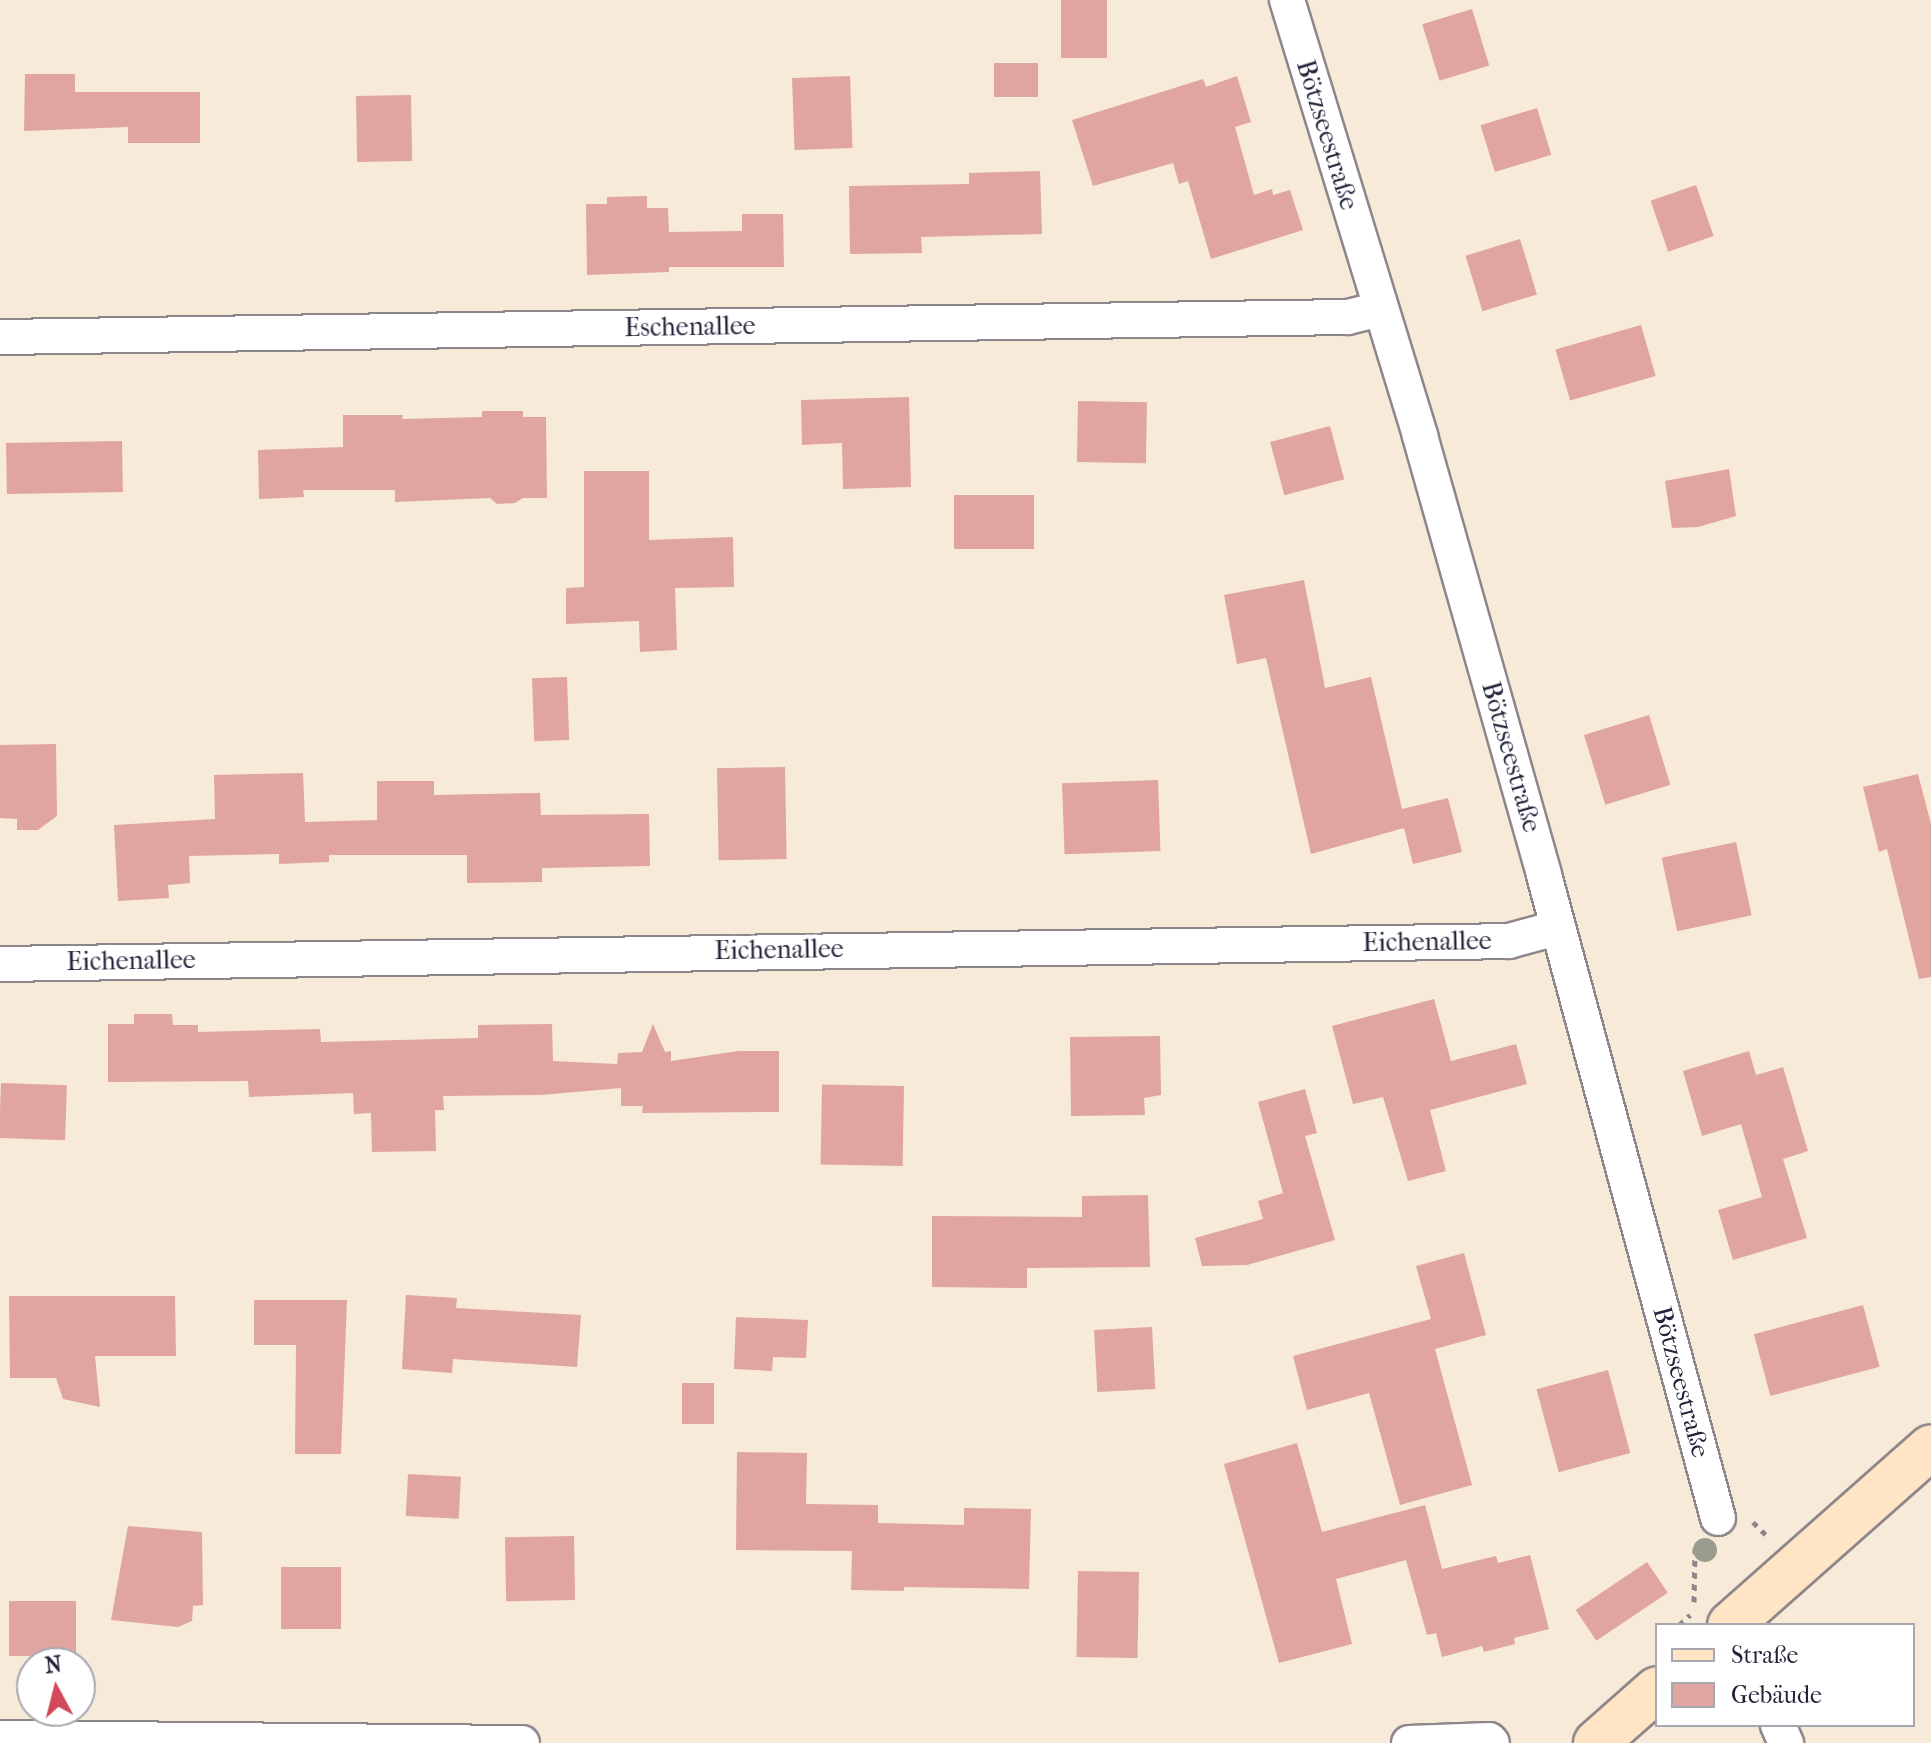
<!DOCTYPE html>
<html>
<head>
<meta charset="utf-8">
<style>
	body { margin:0 }
	#map { position:relative; width:1931px; height:1743px; overflow:hidden; background:#f8ead8; font-family:"IM FELL French Canon",serif }
	div>[style] { position:absolute }
	.building>* { inset:0; background:#dfa59e; transform-origin:0 0 }
	.path>* { height:5px; margin-top:-2.5px; transform-origin:0; background:repeating-linear-gradient(90deg,#8d868a 0 6px,transparent 0 12px) }
	.roads { filter:drop-shadow(2px 0 #8d868a) drop-shadow(-2px 0 #8d868a) drop-shadow(0 2px #8d868a) drop-shadow(0 -2px #8d868a) }
	.minor>* { height:34px; margin:-17px; padding:0 17px; transform-origin:17px; border-radius:17px; background:#fff }
	.secondary>* { height:44px; margin:-22px; padding:0 22px; transform-origin:22px; border-radius:22px; background:#ffe4c6 }
	.trees>* { width:24px; height:24px; margin:-12px; border-radius:50%; background:#9a9c8d }
	span { translate:-50% -50%; white-space:nowrap; text-align:center; line-height:1.15; -webkit-text-stroke:8px #fff; paint-order:stroke }
	.street-label { font-size:26px; color:#22223b }
	.legend { position:absolute; left:1655px; top:1623px; width:260px; height:104px; box-sizing:border-box; background:#fff; border:2px solid #a7a7b1; margin:0; padding:10px 14px; list-style:none; font-size:24px; color:#22223b }
	.legend li { display:flex; align-items:center; gap:16px; height:40px }
	.legend b { width:40px; border:2px solid #a7a7b1 }
	.north { position:absolute; left:16px; top:1647px; width:80px; height:80px; box-sizing:border-box; background:#fff; border:2px solid #a7a7b1; border-radius:50%; rotate:353deg; font-size:22px; font-weight:700; line-height:32px; text-align:center; color:#22223b }
	.north::after { content:''; display:block; margin:auto; width:28px; height:36px; background:#d1495b; clip-path:polygon(50% 0,100% 100%,50% 72%,0 100%) }
</style>
</head>
<body>
<div id="map">
	<div class="building">
		<div style="left:1061px;top:0;width:46px;height:58px"></div>
		<div style="left:1472px;top:9px;width:59px;height:52px;rotate:73deg"></div>
		<div style="left:994px;top:63px;width:44px;height:34px"></div>
		<div style="clip-path:polygon(25px 74px,75px 74px,75px 92px,200px 92px,200px 143px,128px 143px,128px 127px,24px 131px)"></div>
		<div style="left:850px;top:76px;width:72px;height:58px;rotate:88deg"></div>
		<div style="clip-path:polygon(1237px 76px,1251px 122px,1235px 127px,1254px 195px,1272px 189px,1273px 195px,1290px 190px,1303px 230px,1211px 259px,1188px 181px,1179px 184px,1173px 163px,1093px 186px,1072px 120px,1203px 79px,1206px 87px)"></div>
		<div style="left:411px;top:95px;width:66px;height:55px;rotate:89deg"></div>
		<div style="left:1537px;top:108px;width:49px;height:59px;rotate:73deg"></div>
		<div style="clip-path:polygon(1040px 171px,1042px 234px,921px 237px,922px 253px,850px 254px,849px 186px,969px 184px,969px 173px)"></div>
		<div style="left:1696px;top:185px;width:54px;height:48px;rotate:71deg"></div>
		<div style="clip-path:polygon(647px 196px,647px 208px,668px 208px,669px 232px,742px 231px,742px 214px,783px 214px,784px 267px,669px 267px,669px 272px,587px 275px,586px 204px,607px 204px,607px 197px)"></div>
		<div style="left:1520px;top:239px;width:58px;height:57px;rotate:73deg"></div>
		<div style="left:1641px;top:325px;width:53px;height:89px;rotate:74deg"></div>
		<div style="clip-path:polygon(909px 397px,911px 487px,843px 489px,842px 443px,802px 445px,801px 400px)"></div>
		<div style="left:1078px;top:401px;width:69px;height:61px;rotate:1deg"></div>
		<div style="clip-path:polygon(482px 411px,523px 411px,523px 417px,546px 417px,547px 498px,523px 498px,515px 503px,497px 504px,490px 498px,395px 502px,395px 490px,303px 490px,304px 497px,259px 499px,258px 450px,343px 447px,343px 415px,403px 415px,402px 419px,482px 417px)"></div>
		<div style="left:1330px;top:426px;width:55px;height:62px;rotate:75deg"></div>
		<div style="left:122px;top:441px;width:51px;height:116px;rotate:89deg"></div>
		<div style="clip-path:polygon(1729px 469px,1736px 516px,1698px 527px,1672px 528px,1665px 481px)"></div>
		<div style="clip-path:polygon(584px 471px,649px 471px,649px 540px,733px 537px,734px 587px,675px 588px,677px 650px,640px 652px,639px 621px,566px 624px,566px 588px,584px 587px)"></div>
		<div style="left:954px;top:495px;width:80px;height:54px"></div>
		<div style="clip-path:polygon(1304px 580px,1325px 688px,1371px 677px,1402px 809px,1448px 798px,1462px 852px,1413px 864px,1404px 828px,1311px 854px,1266px 658px,1237px 664px,1224px 595px)"></div>
		<div style="left:567px;top:677px;width:63px;height:35px;rotate:88deg"></div>
		<div style="left:1649px;top:715px;width:73px;height:68px;rotate:73deg"></div>
		<div style="clip-path:polygon(56px 744px,57px 816px,38px 830px,17px 830px,17px 819px,0 818px,0 745px)"></div>
		<div style="left:785px;top:767px;width:92px;height:68px;rotate:89deg"></div>
		<div style="clip-path:polygon(303px 773px,305px 822px,377px 820px,377px 781px,434px 781px,434px 795px,540px 793px,541px 815px,649px 814px,650px 866px,542px 868px,542px 882px,467px 883px,467px 855px,329px 855px,329px 862px,279px 864px,279px 854px,189px 856px,190px 883px,168px 885px,169px 898px,118px 901px,114px 825px,215px 819px,214px 775px)"></div>
		<div style="clip-path:polygon(1918px 774px,1931px 824px,1931px 977px,1919px 979px,1887px 849px,1879px 852px,1863px 787px)"></div>
		<div style="left:1158px;top:780px;width:71px;height:96px;rotate:88deg"></div>
		<div style="left:1736px;top:842px;width:75px;height:76px;rotate:78deg"></div>
		<div style="clip-path:polygon(1434px 999px,1451px 1061px,1516px 1044px,1527px 1084px,1430px 1110px,1446px 1171px,1408px 1181px,1383px 1097px,1353px 1104px,1332px 1026px)"></div>
		<div style="clip-path:polygon(134px 1014px,172px 1014px,173px 1025px,198px 1025px,198px 1032px,320px 1029px,321px 1042px,478px 1038px,478px 1025px,552px 1024px,553px 1061px,617px 1064px,618px 1053px,642px 1052px,653px 1024px,665px 1052px,671px 1051px,671px 1061px,738px 1051px,779px 1051px,779px 1112px,642px 1113px,643px 1106px,621px 1106px,621px 1088px,541px 1095px,443px 1096px,444px 1110px,435px 1110px,436px 1151px,372px 1152px,371px 1113px,354px 1114px,353px 1093px,249px 1097px,248px 1081px,108px 1082px,108px 1024px,134px 1024px)"></div>
		<div style="clip-path:polygon(1160px 1036px,1161px 1095px,1144px 1098px,1145px 1115px,1071px 1116px,1070px 1037px)"></div>
		<div style="clip-path:polygon(1749px 1051px,1756px 1075px,1783px 1067px,1808px 1151px,1783px 1159px,1807px 1238px,1733px 1260px,1718px 1210px,1762px 1197px,1741px 1124px,1702px 1136px,1683px 1071px)"></div>
		<div style="left:1px;top:1083px;width:66px;height:55px;rotate:2deg"></div>
		<div style="left:904px;top:1086px;width:80px;height:82px;rotate:91deg"></div>
		<div style="clip-path:polygon(1305px 1089px,1317px 1133px,1305px 1136px,1335px 1240px,1247px 1265px,1202px 1266px,1195px 1238px,1263px 1219px,1258px 1201px,1283px 1193px,1258px 1102px)"></div>
		<div style="clip-path:polygon(1148px 1195px,1150px 1267px,1027px 1268px,1027px 1288px,932px 1287px,932px 1216px,1082px 1217px,1082px 1196px)"></div>
		<div style="clip-path:polygon(1464px 1253px,1486px 1335px,1435px 1349px,1472px 1485px,1400px 1505px,1369px 1393px,1307px 1410px,1293px 1356px,1431px 1319px,1416px 1266px)"></div>
		<div style="clip-path:polygon(406px 1295px,457px 1298px,456px 1308px,581px 1315px,577px 1367px,453px 1359px,452px 1373px,402px 1369px)"></div>
		<div style="clip-path:polygon(9px 1296px,175px 1296px,176px 1356px,95px 1356px,100px 1407px,63px 1399px,56px 1378px,10px 1378px)"></div>
		<div style="clip-path:polygon(254px 1300px,347px 1300px,341px 1454px,295px 1454px,296px 1345px,254px 1345px)"></div>
		<div style="left:1863px;top:1305px;width:64px;height:113px;rotate:75deg"></div>
		<div style="clip-path:polygon(736px 1317px,808px 1320px,806px 1358px,773px 1357px,772px 1371px,734px 1369px)"></div>
		<div style="left:1152px;top:1327px;width:62px;height:58px;rotate:87deg"></div>
		<div style="left:1608px;top:1370px;width:86px;height:74px;rotate:75deg"></div>
		<div style="left:682px;top:1383px;width:32px;height:41px"></div>
		<div style="clip-path:polygon(1297px 1443px,1322px 1532px,1425px 1505px,1442px 1569px,1496px 1556px,1498px 1563px,1530px 1555px,1549px 1629px,1514px 1638px,1515px 1644px,1484px 1652px,1482px 1646px,1442px 1657px,1436px 1633px,1427px 1635px,1406px 1560px,1336px 1579px,1352px 1644px,1279px 1663px,1224px 1464px)"></div>
		<div style="clip-path:polygon(737px 1452px,807px 1453px,806px 1504px,878px 1505px,878px 1523px,964px 1525px,964px 1508px,1031px 1509px,1029px 1589px,904px 1587px,904px 1591px,851px 1590px,852px 1551px,736px 1550px)"></div>
		<div style="left:408px;top:1474px;width:53px;height:42px;rotate:3deg"></div>
		<div style="clip-path:polygon(128px 1526px,202px 1532px,203px 1605px,193px 1606px,192px 1621px,178px 1627px,111px 1620px)"></div>
		<div style="left:574px;top:1536px;width:64px;height:69px;rotate:89deg"></div>
		<div style="left:1647px;top:1562px;width:37px;height:86px;rotate:56deg"></div>
		<div style="left:281px;top:1567px;width:60px;height:62px"></div>
		<div style="left:1078px;top:1571px;width:61px;height:86px;rotate:1deg"></div>
		<div style="left:9px;top:1601px;width:67px;height:55px"></div>
	</div>
	<div class="path">
		<div style="left:1753px;top:1522px;width:21px;rotate:45deg"></div>
		<div style="left:1694px;top:1602px;width:54px;rotate:-88.9deg"></div>
		<div style="left:1679px;top:1625px;width:15px;rotate:-42deg"></div>
	</div>
	<div class="roads">
		<div class="minor">
			<div style="left:1287px;top:0;width:456px;rotate:73deg"></div>
			<div style="left:1420px;top:436px;width:456px;rotate:74.2deg"></div>
			<div style="left:1544px;top:875px;width:666px;rotate:74.86deg"></div>
			<div style="left:0;top:337px;width:1348px;rotate:-0.85deg"></div>
			<div style="left:1348px;top:317px;width:33px;rotate:-14deg"></div>
			<div style="left:0;top:964px;width:1509px;rotate:-0.87deg"></div>
			<div style="left:1509px;top:941px;width:50px;rotate:-15.2deg"></div>
			<div style="left:1778px;top:1725px;width:20px;rotate:66deg"></div>
			<div style="left:0;top:1738px;width:522px;rotate:0.55deg"></div>
			<div style="left:1409px;top:1743px;width:80px;rotate:-2.1deg"></div>
			<div style="left:1489px;top:1740px;width:4px;rotate:45deg"></div>
		</div>
		<div class="secondary">
			<div style="left:1730px;top:1625px;width:268px;rotate:-41.5deg"></div>
			<div style="left:1596px;top:1743px;width:81px;rotate:-41.5deg"></div>
		</div>
	</div>
	<div class="trees">
		<div style="left:1705px;top:1550px"></div>
	</div>
	<div class="street-label">
		<span style="left:1327px;top:135px;rotate:73deg">Bötzseestraße</span>
		<span style="left:690px;top:327px;rotate:-1deg">Eschenallee</span>
		<span style="left:1511px;top:757px;rotate:74deg">Bötzseestraße</span>
		<span style="left:1427px;top:942px;rotate:-1deg">Eichenallee</span>
		<span style="left:779px;top:950px;rotate:-1deg">Eichenallee</span>
		<span style="left:131px;top:961px;rotate:-1deg">Eichenallee</span>
		<span style="left:1681px;top:1382px;rotate:75deg">Bötzseestraße</span>
	</div>
	<ul class="legend">
	<li><b style="height:10px;background:#ffe4c6"></b>Straße</li>
	<li><b style="height:22px;background:#dfa59e"></b>Gebäude</li>
	</ul>
	<div class="north">N</div>
</div>
</body>
</html>
